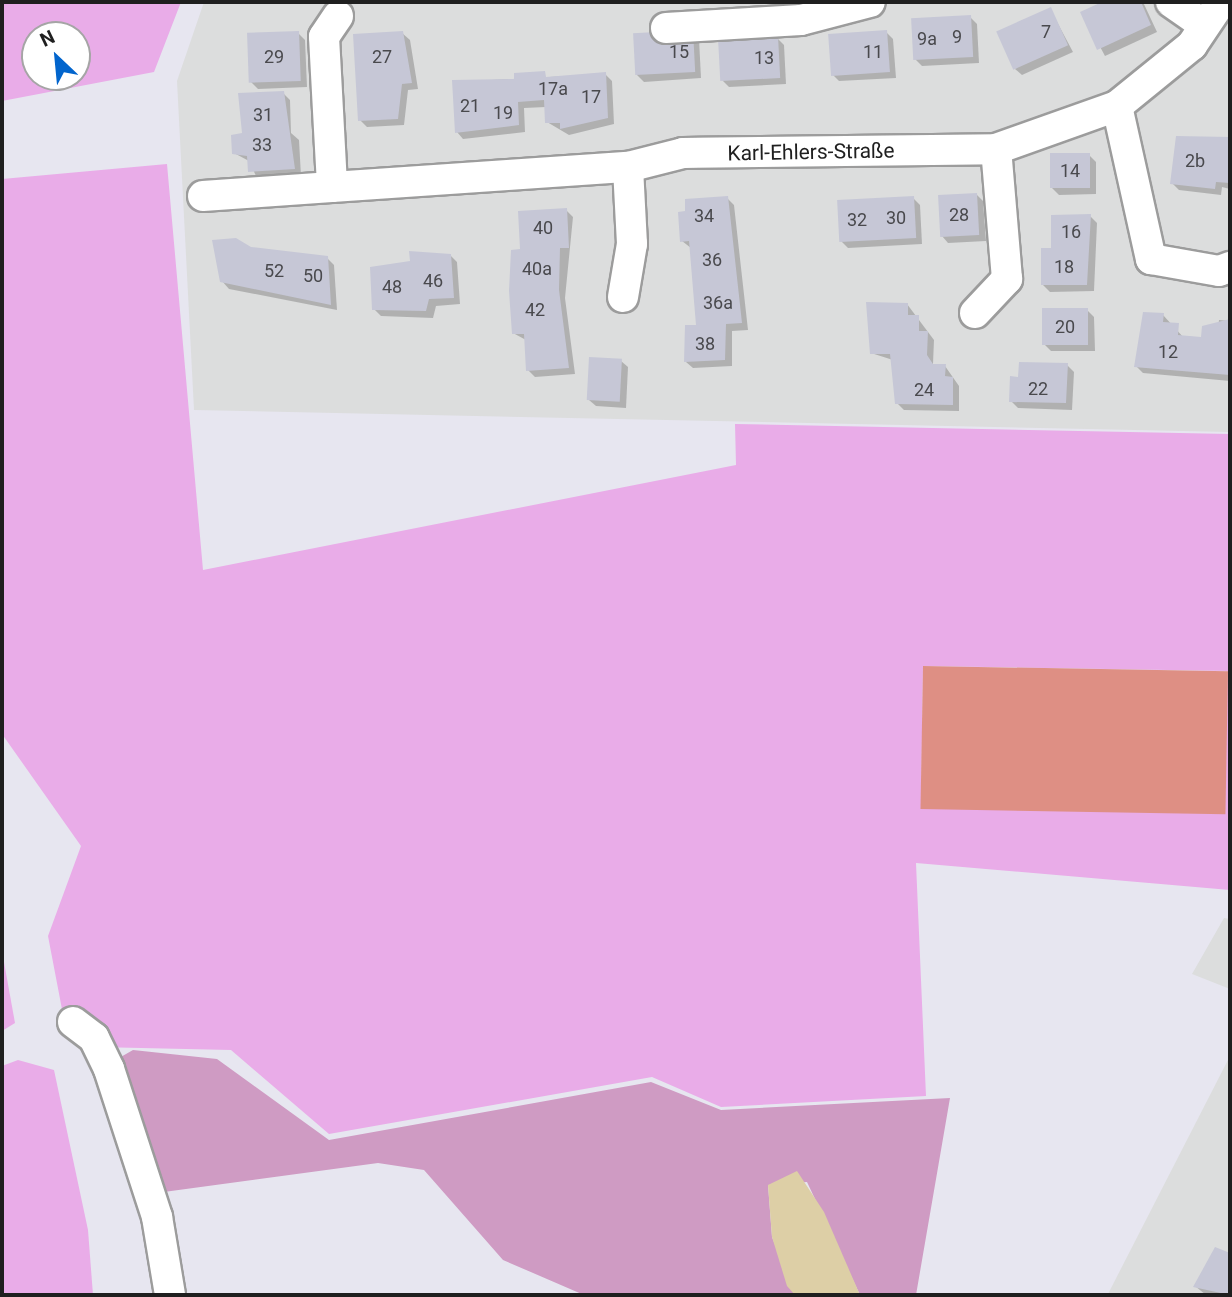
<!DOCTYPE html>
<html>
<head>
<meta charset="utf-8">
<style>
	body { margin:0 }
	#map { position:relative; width:1232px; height:1297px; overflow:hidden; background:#e7e6f0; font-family:Roboto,sans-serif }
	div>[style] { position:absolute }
	.residential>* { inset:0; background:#dcdddd }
	.grass>* { inset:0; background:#e9ace8 }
	.forest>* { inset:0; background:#cf9bc3 }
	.pitch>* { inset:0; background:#de8f84; transform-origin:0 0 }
	.water>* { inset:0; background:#ddcfa6 }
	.shadow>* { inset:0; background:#0003 }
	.building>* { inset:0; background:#c6c7d6; transform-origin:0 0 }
	.roads { filter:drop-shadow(2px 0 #9c9c9c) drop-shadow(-2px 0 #9c9c9c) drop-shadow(0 2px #9c9c9c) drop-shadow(0 -2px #9c9c9c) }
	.minor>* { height:30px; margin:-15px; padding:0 15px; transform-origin:15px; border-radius:15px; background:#fff }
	span { translate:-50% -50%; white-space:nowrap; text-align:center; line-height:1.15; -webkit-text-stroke:5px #fff; paint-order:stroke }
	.number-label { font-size:18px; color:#49494d }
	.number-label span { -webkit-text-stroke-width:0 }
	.street-label { font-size:21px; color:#1f1f1f }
	.frame { position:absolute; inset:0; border:4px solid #1f1f1f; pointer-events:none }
	.north { position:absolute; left:21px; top:21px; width:70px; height:70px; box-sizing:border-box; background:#fff; border:2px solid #a5a5a5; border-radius:50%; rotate:334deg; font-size:19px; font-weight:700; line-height:28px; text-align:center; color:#1f1f1f }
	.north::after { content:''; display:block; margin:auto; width:24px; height:32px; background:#0265cd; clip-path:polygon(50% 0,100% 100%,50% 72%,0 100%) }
</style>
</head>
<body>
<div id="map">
	<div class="residential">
		<div style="clip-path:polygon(204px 2px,1230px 2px,1230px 432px,194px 410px,177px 81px)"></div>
		<div style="clip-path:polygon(1224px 918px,1230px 919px,1230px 989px,1192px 974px)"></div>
		<div style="clip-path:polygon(1230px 1056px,1230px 1295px,1107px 1295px,1108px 1294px)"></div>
	</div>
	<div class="grass">
		<div style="clip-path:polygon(evenodd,2px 2px,181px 2px,154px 72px,2px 101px,2px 2px,35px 35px,77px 35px,77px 77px,35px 77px,35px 35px)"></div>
		<div style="clip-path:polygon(evenodd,167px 164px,203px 570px,736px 465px,735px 424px,1230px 434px,1230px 890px,916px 863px,926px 1096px,721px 1107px,652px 1077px,329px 1134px,231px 1050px,96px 1047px,65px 1025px,48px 936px,81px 846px,2px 734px,2px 179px,167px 164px,923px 666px,1228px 671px,921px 809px,923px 666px)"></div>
		<div style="clip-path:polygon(2px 951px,15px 1023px,2px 1031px)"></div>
		<div style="clip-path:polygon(18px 1060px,54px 1070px,88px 1230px,93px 1295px,2px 1295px,2px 1066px)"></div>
	</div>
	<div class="forest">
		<div style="clip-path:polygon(133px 1050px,217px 1059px,329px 1140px,651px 1082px,721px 1110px,950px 1098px,916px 1295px,860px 1295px,807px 1182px,768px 1185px,772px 1237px,795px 1295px,584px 1295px,503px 1260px,424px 1170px,378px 1163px,149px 1194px,112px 1062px)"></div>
	</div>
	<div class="pitch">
		<div style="left:923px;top:666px;width:305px;height:143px;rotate:1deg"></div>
	</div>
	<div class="water">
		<div style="clip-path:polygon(797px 1171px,824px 1212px,860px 1295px,795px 1295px,787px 1286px,772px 1237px,768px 1185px)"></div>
	</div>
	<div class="shadow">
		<div style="clip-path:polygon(1106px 2px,1143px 2px,1157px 32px,1105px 56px,1082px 13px)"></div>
		<div style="clip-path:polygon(1050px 9px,1073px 52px,1022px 75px,1015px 69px)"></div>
		<div style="clip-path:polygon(970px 17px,977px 24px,979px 63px,922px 66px,915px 59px)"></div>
		<div style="clip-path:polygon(886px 32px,893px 39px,896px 78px,839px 81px,832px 74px)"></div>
		<div style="clip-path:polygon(298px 33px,305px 40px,307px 87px,258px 89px,251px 82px)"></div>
		<div style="clip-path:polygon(402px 33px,410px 40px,418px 89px,408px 90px,404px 125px,367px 127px,360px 120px)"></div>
		<div style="clip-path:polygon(635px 36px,699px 39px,701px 78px,644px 82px,637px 75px)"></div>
		<div style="clip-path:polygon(777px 38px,784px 45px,786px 84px,729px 87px,722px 80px)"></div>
		<div style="clip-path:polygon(605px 74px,612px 81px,614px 124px,569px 135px,547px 122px,546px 107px,524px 108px,525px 132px,463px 139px,457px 132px,454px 82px)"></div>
		<div style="clip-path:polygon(283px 93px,290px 100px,291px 133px,299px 140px,301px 176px,257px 178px,249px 161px,234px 153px)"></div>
		<div style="clip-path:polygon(1178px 137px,1230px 140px,1230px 189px,1222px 187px,1221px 195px,1179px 190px,1172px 183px)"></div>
		<div style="clip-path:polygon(1089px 155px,1096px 162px,1096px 194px,1059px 195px,1052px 188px)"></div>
		<div style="clip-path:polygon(976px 194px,983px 201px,986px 241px,948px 243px,942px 236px)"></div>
		<div style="clip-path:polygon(727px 198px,734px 205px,748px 330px,732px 331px,732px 366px,693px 368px,686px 362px,698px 326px,691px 248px,682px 241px)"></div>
		<div style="clip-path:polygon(913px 198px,920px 205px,922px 244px,848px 248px,841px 241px)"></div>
		<div style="clip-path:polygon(566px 210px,573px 217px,565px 298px,575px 374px,535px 377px,528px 370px,526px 340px,513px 333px,522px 251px)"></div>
		<div style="clip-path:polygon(1090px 216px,1097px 223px,1094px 291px,1050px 292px,1043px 285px)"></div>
		<div style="clip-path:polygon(450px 255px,457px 262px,460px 304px,436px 306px,433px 318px,381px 316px,374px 309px)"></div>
		<div style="clip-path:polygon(327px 258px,334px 265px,337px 310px,229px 289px,222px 281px)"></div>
		<div style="clip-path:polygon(907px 304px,934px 340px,933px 364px,945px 366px,959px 386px,959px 411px,904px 410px,897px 403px,893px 360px,871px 353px)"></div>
		<div style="clip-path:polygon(1087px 310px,1094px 317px,1095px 351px,1051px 351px,1044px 344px)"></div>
		<div style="clip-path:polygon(1163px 315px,1184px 338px,1203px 339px,1218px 329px,1219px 320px,1230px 321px,1230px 381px,1143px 373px,1136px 366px)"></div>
		<div style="clip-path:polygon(621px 361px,628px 367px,626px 408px,596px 406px,589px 400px)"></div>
		<div style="clip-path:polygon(1067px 365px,1074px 372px,1072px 410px,1018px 408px,1011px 401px,1020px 378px)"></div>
		<div style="clip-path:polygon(1216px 1249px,1230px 1255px,1230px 1295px,1206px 1295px,1195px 1286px)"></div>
	</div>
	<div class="building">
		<div style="clip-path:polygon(1102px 2px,1141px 2px,1151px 25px,1097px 50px,1080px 12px)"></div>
		<div style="left:1051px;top:7px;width:42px;height:60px;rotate:66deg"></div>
		<div style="left:971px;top:15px;width:42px;height:60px;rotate:87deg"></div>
		<div style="left:693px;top:30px;width:42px;height:60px;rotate:87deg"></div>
		<div style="left:887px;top:30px;width:42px;height:59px;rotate:86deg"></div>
		<div style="left:299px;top:31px;width:50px;height:52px;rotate:88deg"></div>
		<div style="clip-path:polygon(403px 31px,412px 83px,402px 84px,398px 119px,358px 121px,353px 34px)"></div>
		<div style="left:778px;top:36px;width:42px;height:60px;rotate:87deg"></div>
		<div style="clip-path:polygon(545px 71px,546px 77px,606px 72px,608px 118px,560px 129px,560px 123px,545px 123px,544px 100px,518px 102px,519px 125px,455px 133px,452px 80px,514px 79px,514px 73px)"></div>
		<div style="clip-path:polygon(284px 91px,295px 169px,248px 172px,247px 156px,232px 154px,231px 135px,242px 133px,238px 93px)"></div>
		<div style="clip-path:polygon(1176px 136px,1230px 137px,1230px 183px,1216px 182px,1215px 189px,1170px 184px)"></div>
		<div style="left:1090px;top:153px;width:35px;height:40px;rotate:90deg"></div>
		<div style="left:977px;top:193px;width:42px;height:39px;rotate:87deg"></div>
		<div style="clip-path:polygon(728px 196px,742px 323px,726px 324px,725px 360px,684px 362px,685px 325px,696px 325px,689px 241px,680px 242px,678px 212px,685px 211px,685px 199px)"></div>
		<div style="left:914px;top:196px;width:42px;height:77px;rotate:87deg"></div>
		<div style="clip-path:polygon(567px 208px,569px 248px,560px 248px,559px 290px,569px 368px,526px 371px,524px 334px,512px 334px,509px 291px,511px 250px,520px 249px,518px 211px)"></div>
		<div style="clip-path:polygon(1091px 214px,1087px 285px,1041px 285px,1041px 248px,1051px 248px,1051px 215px)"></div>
		<div style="clip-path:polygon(236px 238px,251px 247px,328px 256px,331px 305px,220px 282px,212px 240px)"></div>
		<div style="clip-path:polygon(409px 251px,451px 254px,454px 298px,429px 299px,426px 311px,372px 310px,370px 267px,410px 261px)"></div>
		<div style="clip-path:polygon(866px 302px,908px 303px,908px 315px,919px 315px,919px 331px,928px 331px,927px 355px,933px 364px,946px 364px,945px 376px,953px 377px,953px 405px,895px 404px,890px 354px,870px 354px)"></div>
		<div style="left:1042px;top:308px;width:46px;height:37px"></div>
		<div style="clip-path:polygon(1143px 312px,1164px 313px,1163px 322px,1179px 323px,1178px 335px,1201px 337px,1202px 326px,1230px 319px,1230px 375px,1134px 367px)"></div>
		<div style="left:589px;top:357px;width:33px;height:43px;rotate:3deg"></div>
		<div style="clip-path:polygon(1019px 362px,1068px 363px,1066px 403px,1009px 402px,1010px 376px,1018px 377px)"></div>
		<div style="clip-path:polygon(1215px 1247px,1230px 1253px,1230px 1295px,1193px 1287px)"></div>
	</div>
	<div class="roads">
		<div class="minor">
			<div style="left:1171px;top:2px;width:40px;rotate:34.9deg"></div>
			<div style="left:338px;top:16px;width:25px;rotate:124deg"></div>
			<div style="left:324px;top:37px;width:150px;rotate:86.9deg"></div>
			<div style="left:332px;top:187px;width:297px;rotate:-3.9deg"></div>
			<div style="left:628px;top:167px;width:57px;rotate:-14.3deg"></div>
			<div style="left:683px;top:153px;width:313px;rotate:-0.7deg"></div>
			<div style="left:996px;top:149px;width:128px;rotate:-19.6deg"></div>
			<div style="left:1117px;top:106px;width:97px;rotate:-39.1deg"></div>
			<div style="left:1192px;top:45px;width:52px;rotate:-56deg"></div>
			<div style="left:666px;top:28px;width:135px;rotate:-3.4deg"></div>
			<div style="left:801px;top:20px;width:71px;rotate:-14.6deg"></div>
			<div style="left:1117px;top:106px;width:157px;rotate:77.5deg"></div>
			<div style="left:1151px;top:259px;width:69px;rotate:10deg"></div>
			<div style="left:1219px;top:271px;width:12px;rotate:-20deg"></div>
			<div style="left:203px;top:196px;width:129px;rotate:-4deg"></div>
			<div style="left:623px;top:297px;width:54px;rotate:-80.4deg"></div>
			<div style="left:632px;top:244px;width:77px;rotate:-93deg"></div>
			<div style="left:975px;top:313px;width:47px;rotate:-46.7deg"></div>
			<div style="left:1007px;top:279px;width:130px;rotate:-94.8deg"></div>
			<div style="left:73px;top:1022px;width:26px;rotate:37deg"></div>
			<div style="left:94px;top:1038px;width:34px;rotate:64deg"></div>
			<div style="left:109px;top:1069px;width:156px;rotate:72deg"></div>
			<div style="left:157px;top:1217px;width:79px;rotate:80.5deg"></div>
		</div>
	</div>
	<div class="number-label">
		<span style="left:1046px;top:32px">7</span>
		<span style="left:957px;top:37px">9</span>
		<span style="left:927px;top:39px">9a</span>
		<span style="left:679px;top:52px">15</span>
		<span style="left:873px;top:52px">11</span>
		<span style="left:274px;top:57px">29</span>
		<span style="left:382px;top:57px">27</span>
		<span style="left:764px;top:58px">13</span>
		<span style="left:553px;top:89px">17a</span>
		<span style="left:591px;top:97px">17</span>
		<span style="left:470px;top:106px">21</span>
		<span style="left:503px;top:113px">19</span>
		<span style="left:263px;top:115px">31</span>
		<span style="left:262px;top:145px">33</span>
		<span style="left:1195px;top:161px">2b</span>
		<span style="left:1070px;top:171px">14</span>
		<span style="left:959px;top:215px">28</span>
		<span style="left:704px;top:216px">34</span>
		<span style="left:896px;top:218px">30</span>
		<span style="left:857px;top:220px">32</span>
		<span style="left:543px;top:228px">40</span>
		<span style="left:1071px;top:232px">16</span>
		<span style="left:712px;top:260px">36</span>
		<span style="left:1064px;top:267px">18</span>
		<span style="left:537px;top:269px">40a</span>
		<span style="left:274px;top:271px">52</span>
		<span style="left:313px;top:276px">50</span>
		<span style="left:433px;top:281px">46</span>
		<span style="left:392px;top:287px">48</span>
		<span style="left:718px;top:303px">36a</span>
		<span style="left:535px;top:310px">42</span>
		<span style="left:1065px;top:327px">20</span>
		<span style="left:705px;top:344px">38</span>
		<span style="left:1168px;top:352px">12</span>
		<span style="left:1038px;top:389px">22</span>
		<span style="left:924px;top:390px">24</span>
	</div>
	<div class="street-label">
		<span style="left:811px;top:152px;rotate:-1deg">Karl-Ehlers-Straße</span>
	</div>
	<div class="frame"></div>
	<div class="north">N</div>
</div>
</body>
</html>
